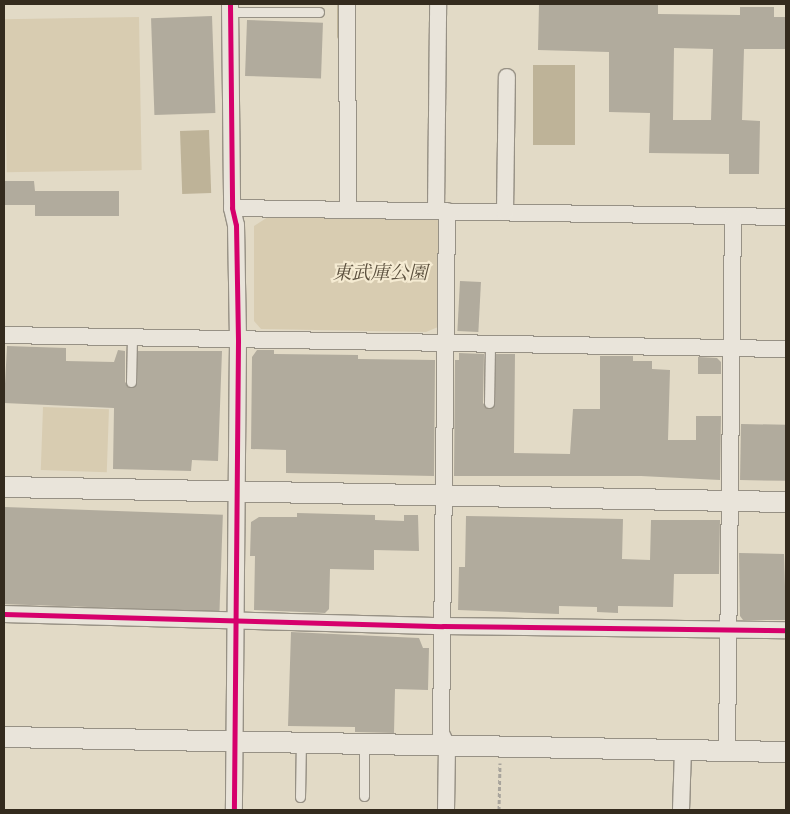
<!DOCTYPE html>
<html>
<head>
<meta charset="utf-8">
<style>
	body { margin:0 }
	#map { position:relative; width:790px; height:814px; overflow:hidden; background:#e2dac6; font-family:"EB Garamond","Noto Serif JP",serif }
	div>[style] { position:absolute }
	.green>* { inset:0; background:#d8ccb1; transform-origin:0 0 }
	.water>* { inset:0; background:#beb398; transform-origin:0 0 }
	.stream>* { height:5px; margin:-2.5px; padding:0 2.5px; transform-origin:2.5px; border-radius:2.5px; background:#beb398 }
	.building>* { inset:0; background:#b1ab9d; transform-origin:0 0 }
	.path>* { height:3px; margin-top:-1.5px; transform-origin:0; background:repeating-linear-gradient(90deg,#a8a49c 0 4px,transparent 0 6.5px) }
	.roads { filter:drop-shadow(1px 0 #979185) drop-shadow(-1px 0 #979185) drop-shadow(0 1px #979185) drop-shadow(0 -1px #979185) }
	.service>* { height:9px; margin:-4.5px; padding:0 4.5px; transform-origin:4.5px; border-radius:4.5px; background:#e9e4da }
	.minor>* { height:16px; margin:-8px; padding:0 8px; transform-origin:8px; border-radius:8px; background:#e9e4da }
	.tertiary>* { height:20px; margin:-10px; padding:0 10px; transform-origin:10px; border-radius:10px; background:#e9e4da }
	.cycleway>* { height:5px; margin:-2.5px; padding:0 2.5px; transform-origin:2.5px; border-radius:2.5px; background:#d6006c }
	span { translate:-50% -50%; white-space:nowrap; text-align:center; line-height:1.15; -webkit-text-stroke:4.5px #f5ebd2; paint-order:stroke }
	.park-label { font-size:19px; color:#5b503e; font-style:italic }
	.frame { position:absolute; inset:0; border:5px solid #342b1e; pointer-events:none }
</style>
</head>
<body>
<div id="map">
	<div class="green">
		<div style="left:139px;top:17px;width:153px;height:135px;rotate:89deg"></div>
		<div style="clip-path:polygon(435px 216px,439px 222px,438px 327px,426px 332px,261px 329px,254px 321px,254px 226px,268px 217px)"></div>
		<div style="left:43px;top:407px;width:66px;height:63px;rotate:2deg"></div>
	</div>
	<div class="water">
		<div style="left:533px;top:65px;width:42px;height:80px"></div>
		<div style="left:209px;top:130px;width:63px;height:29px;rotate:88deg"></div>
	</div>
	<div class="stream">
		<div style="left:339px;top:4px;width:32px;rotate:90deg"></div>
	</div>
	<div class="building">
		<div style="clip-path:polygon(evenodd,539px 4px,658px 4px,658px 14px,740px 15px,740px 7px,774px 7px,774px 17px,786px 17px,786px 49px,744px 49px,742px 120px,760px 121px,759px 174px,729px 174px,729px 154px,649px 153px,650px 113px,609px 112px,609px 52px,538px 50px,539px 4px,674px 48px,713px 49px,711px 120px,673px 120px,674px 48px)"></div>
		<div style="left:212px;top:16px;width:97px;height:61px;rotate:88deg"></div>
		<div style="left:247px;top:20px;width:76px;height:56px;rotate:2deg"></div>
		<div style="clip-path:polygon(4px 181px,34px 181px,35px 191px,119px 191px,119px 216px,35px 216px,35px 205px,4px 205px)"></div>
		<div style="left:460px;top:281px;width:21px;height:50px;rotate:3deg"></div>
		<div style="clip-path:polygon(7px 346px,66px 348px,66px 361px,114px 362px,118px 350px,125px 351px,125px 382px,131px 388px,137px 383px,138px 351px,222px 351px,218px 461px,192px 460px,191px 471px,113px 469px,114px 408px,4px 403px)"></div>
		<div style="clip-path:polygon(257px 350px,274px 350px,274px 354px,358px 355px,358px 359px,435px 360px,434px 476px,286px 473px,286px 450px,251px 449px,252px 357px)"></div>
		<div style="clip-path:polygon(459px 353px,484px 354px,483px 403px,488px 409px,495px 403px,496px 354px,515px 354px,514px 453px,570px 454px,573px 409px,600px 409px,600px 356px,633px 356px,633px 361px,652px 361px,652px 369px,670px 370px,668px 440px,696px 440px,696px 416px,721px 416px,720px 480px,641px 476px,454px 476px,455px 360px,459px 360px)"></div>
		<div style="clip-path:polygon(698px 357px,717px 358px,721px 362px,721px 374px,698px 374px)"></div>
		<div style="left:741px;top:424px;width:45px;height:56px;rotate:1deg"></div>
		<div style="left:4px;top:507px;width:219px;height:97px;rotate:2deg"></div>
		<div style="clip-path:polygon(297px 513px,375px 515px,375px 520px,404px 521px,404px 515px,418px 515px,419px 551px,374px 550px,374px 570px,330px 569px,329px 609px,325px 613px,254px 610px,255px 556px,250px 556px,251px 522px,259px 517px,297px 517px)"></div>
		<div style="clip-path:polygon(466px 516px,623px 519px,622px 559px,650px 560px,651px 520px,720px 520px,719px 574px,674px 574px,673px 607px,618px 606px,618px 613px,597px 612px,597px 607px,559px 606px,559px 614px,458px 610px,459px 567px,465px 567px)"></div>
		<div style="clip-path:polygon(739px 553px,784px 554px,786px 620px,743px 620px,740px 616px)"></div>
		<div style="clip-path:polygon(291px 632px,419px 638px,423px 648px,429px 648px,428px 690px,395px 689px,394px 733px,355px 732px,355px 727px,288px 726px)"></div>
	</div>
	<div class="path">
		<div style="left:499px;top:810px;width:47px;rotate:-88.8deg"></div>
	</div>
	<div class="roads">
		<div class="service">
			<div style="left:230px;top:12px;width:89px"></div>
			<div style="left:131px;top:382px;width:44px;rotate:-88.7deg"></div>
			<div style="left:489px;top:403px;width:58px;rotate:-89deg"></div>
			<div style="left:364px;top:796px;width:53px;rotate:-90deg"></div>
			<div style="left:300px;top:797px;width:55px;rotate:-89deg"></div>
		</div>
		<div class="minor">
			<div style="left:230px;top:4px;width:204px;rotate:89.4deg"></div>
			<div style="left:232px;top:208px;width:17px;rotate:77deg"></div>
			<div style="left:236px;top:225px;width:116px;rotate:89deg"></div>
			<div style="left:238px;top:341px;width:469px;rotate:90.5deg"></div>
			<div style="left:347px;top:4px;width:205px;rotate:89.7deg"></div>
			<div style="left:232px;top:208px;width:554px;rotate:0.93deg"></div>
			<div style="left:436px;top:210px;width:206px;rotate:-89.4deg"></div>
			<div style="left:505px;top:212px;width:135px;rotate:-89.2deg"></div>
			<div style="left:4px;top:335px;width:782px;rotate:1.03deg"></div>
			<div style="left:4px;top:614px;width:439px;rotate:1.6deg"></div>
			<div style="left:443px;top:626px;width:343px;rotate:0.7deg"></div>
			<div style="left:727px;top:750px;width:534px;rotate:-89.36deg"></div>
			<div style="left:446px;top:810px;width:64px;rotate:-89.1deg"></div>
			<div style="left:447px;top:746px;width:14px;rotate:-115deg"></div>
			<div style="left:441px;top:733px;width:522px;rotate:-89.34deg"></div>
			<div style="left:681px;top:810px;width:61px;rotate:-88.1deg"></div>
		</div>
		<div class="tertiary">
			<div style="left:4px;top:487px;width:782px;rotate:1.1deg"></div>
			<div style="left:4px;top:737px;width:782px;rotate:1.1deg"></div>
		</div>
	</div>
	<div class="cycleway">
		<div style="left:230px;top:4px;width:204px;rotate:89.4deg"></div>
		<div style="left:232px;top:208px;width:17px;rotate:77deg"></div>
		<div style="left:236px;top:225px;width:116px;rotate:89deg"></div>
		<div style="left:238px;top:341px;width:469px;rotate:90.5deg"></div>
		<div style="left:4px;top:614px;width:439px;rotate:1.6deg"></div>
		<div style="left:443px;top:626px;width:343px;rotate:0.7deg"></div>
	</div>
	<div class="park-label">
		<span style="left:380px;top:273px">東武庫公園</span>
	</div>
	<div class="frame"></div>
</div>
</body>
</html>
